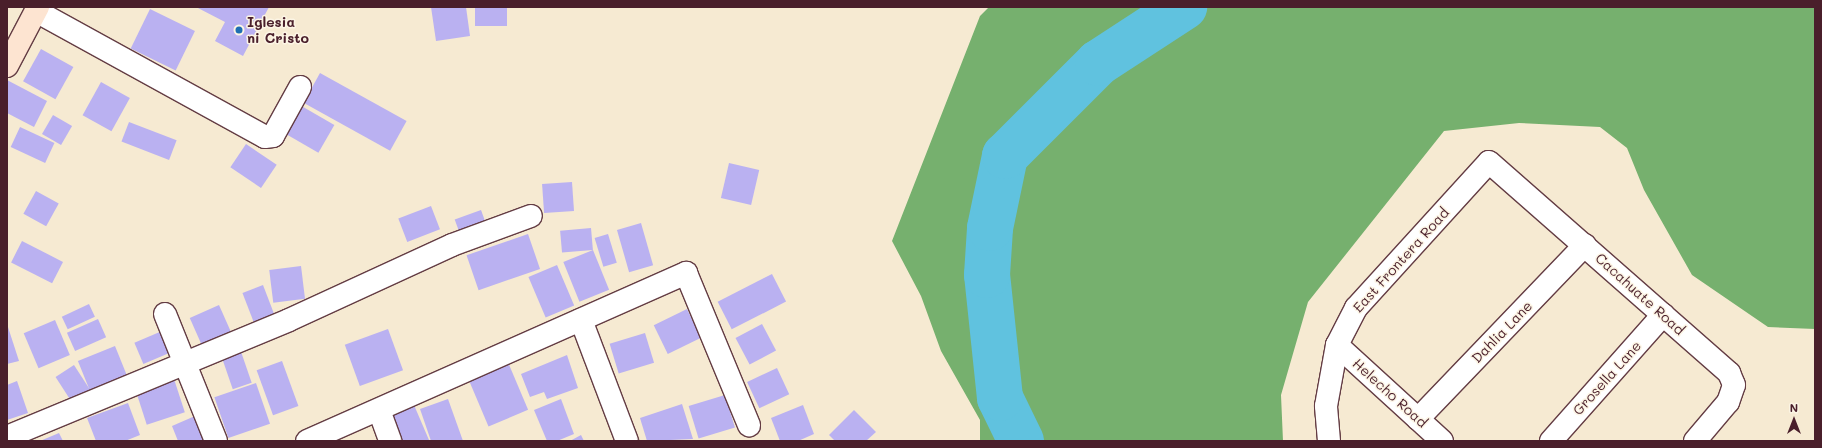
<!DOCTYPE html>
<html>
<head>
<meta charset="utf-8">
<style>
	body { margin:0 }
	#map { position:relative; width:1822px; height:448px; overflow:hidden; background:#f6ead2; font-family:Mali,sans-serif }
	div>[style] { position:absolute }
	.forest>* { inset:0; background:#76b06e }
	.river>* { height:46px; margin:-23px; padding:0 23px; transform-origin:23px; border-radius:23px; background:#60c2df }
	.building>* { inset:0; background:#bab1f1; transform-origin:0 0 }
	.roads { filter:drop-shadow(1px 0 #643d44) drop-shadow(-1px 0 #643d44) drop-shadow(0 1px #643d44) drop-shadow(0 -1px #643d44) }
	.street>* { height:22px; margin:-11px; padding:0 11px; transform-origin:11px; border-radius:11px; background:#fff }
	.secondary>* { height:22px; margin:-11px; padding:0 11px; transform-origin:11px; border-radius:11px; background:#fde4d1 }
	.dots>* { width:11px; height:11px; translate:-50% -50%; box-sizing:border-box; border:2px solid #fcf5e5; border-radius:50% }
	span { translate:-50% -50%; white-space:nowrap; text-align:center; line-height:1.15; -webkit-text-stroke:3px #fcf5e5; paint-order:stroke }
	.poi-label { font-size:14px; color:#4a1f2b; font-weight:700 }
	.left { translate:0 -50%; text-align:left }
	.street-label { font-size:14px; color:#4a1f2b }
	.frame { position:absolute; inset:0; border:8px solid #4a1f2b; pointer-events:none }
	.north { position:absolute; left:1774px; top:400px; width:40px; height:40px; -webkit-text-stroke:3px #fcf5e5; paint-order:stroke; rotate:0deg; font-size:11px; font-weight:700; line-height:16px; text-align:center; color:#4a1f2b }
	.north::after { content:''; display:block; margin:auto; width:14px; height:18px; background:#4a1f2b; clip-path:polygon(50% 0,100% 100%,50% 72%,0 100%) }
</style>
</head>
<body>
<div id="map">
	<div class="forest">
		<div style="clip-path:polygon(989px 7px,1815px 7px,1815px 329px,1768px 327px,1692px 275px,1644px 190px,1627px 148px,1600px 127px,1519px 123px,1444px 131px,1308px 302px,1281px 395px,1283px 441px,980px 441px,980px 420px,941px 351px,921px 296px,892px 241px,980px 16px)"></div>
	</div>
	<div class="river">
		<div style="left:1021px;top:441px;width:48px;rotate:-116deg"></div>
		<div style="left:1000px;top:398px;width:124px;rotate:-96deg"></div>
		<div style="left:987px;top:275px;width:47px;rotate:-86.3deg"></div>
		<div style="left:990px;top:228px;width:74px;rotate:-78.2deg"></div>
		<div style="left:1005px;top:156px;width:132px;rotate:-45deg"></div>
		<div style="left:1098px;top:63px;width:103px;rotate:-33.1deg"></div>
	</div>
	<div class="building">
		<div style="clip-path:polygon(196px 7px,269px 7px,243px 56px,215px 41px,225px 22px)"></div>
		<div style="clip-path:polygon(431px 7px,466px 7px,470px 36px,436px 41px)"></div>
		<div style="left:475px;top:7px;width:32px;height:19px"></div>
		<div style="left:150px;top:9px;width:50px;height:44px;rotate:26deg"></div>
		<div style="left:41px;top:49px;width:37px;height:37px;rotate:29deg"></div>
		<div style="left:320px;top:73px;width:99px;height:34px;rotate:29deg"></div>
		<div style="clip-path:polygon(7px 80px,47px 101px,34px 127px,7px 113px)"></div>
		<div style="left:101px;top:82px;width:33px;height:38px;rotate:29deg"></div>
		<div style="left:298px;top:104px;width:42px;height:32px;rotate:30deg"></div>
		<div style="left:53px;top:115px;width:22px;height:22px;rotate:30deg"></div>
		<div style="left:129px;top:122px;width:51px;height:21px;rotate:21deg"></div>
		<div style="left:20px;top:127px;width:38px;height:22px;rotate:25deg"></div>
		<div style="left:246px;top:144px;width:37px;height:28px;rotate:34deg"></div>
		<div style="left:729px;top:163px;width:31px;height:36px;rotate:13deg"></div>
		<div style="left:572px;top:182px;width:29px;height:30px;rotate:86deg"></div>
		<div style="left:36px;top:191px;width:26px;height:26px;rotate:29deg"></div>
		<div style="left:431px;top:206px;width:25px;height:35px;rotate:69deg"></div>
		<div style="left:481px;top:210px;width:20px;height:28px;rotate:70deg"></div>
		<div style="left:641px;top:223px;width:44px;height:25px;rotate:74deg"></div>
		<div style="left:591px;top:228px;width:22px;height:31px;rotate:85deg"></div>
		<div style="left:528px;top:234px;width:37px;height:65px;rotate:71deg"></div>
		<div style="left:608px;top:234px;width:30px;height:14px;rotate:73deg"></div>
		<div style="left:22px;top:241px;width:46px;height:24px;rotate:27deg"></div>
		<div style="left:593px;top:250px;width:43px;height:32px;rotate:68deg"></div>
		<div style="left:557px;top:265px;width:44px;height:31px;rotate:67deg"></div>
		<div style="left:301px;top:266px;width:33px;height:32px;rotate:83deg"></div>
		<div style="left:772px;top:274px;width:31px;height:61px;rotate:63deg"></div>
		<div style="left:263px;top:285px;width:31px;height:22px;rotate:69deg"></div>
		<div style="left:89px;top:304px;width:14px;height:30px;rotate:65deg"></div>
		<div style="left:219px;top:305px;width:30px;height:32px;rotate:66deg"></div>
		<div style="left:687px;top:309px;width:32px;height:37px;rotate:64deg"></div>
		<div style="left:98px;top:319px;width:20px;height:34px;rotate:66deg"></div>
		<div style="left:55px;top:320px;width:38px;height:34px;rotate:67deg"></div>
		<div style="clip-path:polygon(7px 324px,19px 361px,7px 364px)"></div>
		<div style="left:762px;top:324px;width:30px;height:30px;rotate:62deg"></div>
		<div style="left:388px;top:329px;width:44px;height:46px;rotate:70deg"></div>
		<div style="left:162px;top:331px;width:23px;height:30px;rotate:67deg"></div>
		<div style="left:645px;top:333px;width:31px;height:37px;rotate:73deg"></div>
		<div style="left:238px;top:343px;width:42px;height:20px;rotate:71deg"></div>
		<div style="left:115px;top:346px;width:31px;height:40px;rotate:68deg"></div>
		<div style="clip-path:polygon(567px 355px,578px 388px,547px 399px,544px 392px,530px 397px,521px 374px)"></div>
		<div style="left:507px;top:360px;width:54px;height:43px;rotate:67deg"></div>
		<div style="left:282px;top:361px;width:48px;height:27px;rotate:70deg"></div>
		<div style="left:74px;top:365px;width:30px;height:22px;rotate:57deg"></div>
		<div style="left:777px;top:368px;width:29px;height:33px;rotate:65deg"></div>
		<div style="left:174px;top:379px;width:35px;height:40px;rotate:72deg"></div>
		<div style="clip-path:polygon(17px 381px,28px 413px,7px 420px,7px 385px)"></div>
		<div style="left:256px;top:383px;width:43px;height:44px;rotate:71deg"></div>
		<div style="left:725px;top:395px;width:34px;height:38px;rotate:73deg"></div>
		<div style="clip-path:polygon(448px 399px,463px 441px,431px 441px,420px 409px)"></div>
		<div style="clip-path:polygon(561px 399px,574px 434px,557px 441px,547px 441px,534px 410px)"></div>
		<div style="clip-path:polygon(128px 403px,140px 435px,125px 441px,96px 441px,87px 418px)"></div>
		<div style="clip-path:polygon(682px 404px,693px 439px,647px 441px,640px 418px)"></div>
		<div style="clip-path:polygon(414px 405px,429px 440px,397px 441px,387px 416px)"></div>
		<div style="clip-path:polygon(803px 405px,814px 434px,798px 441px,780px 441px,771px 418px)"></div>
		<div style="clip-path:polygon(854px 410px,876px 432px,866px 441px,835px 441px,829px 435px)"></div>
		<div style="clip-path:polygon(195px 416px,205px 441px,178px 441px,172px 426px)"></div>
		<div style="clip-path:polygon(59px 433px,63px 441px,40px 441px)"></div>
		<div style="clip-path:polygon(581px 435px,584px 441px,570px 441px)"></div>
	</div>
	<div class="roads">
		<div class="street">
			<div style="left:36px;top:11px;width:261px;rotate:28.8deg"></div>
			<div style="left:265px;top:137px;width:8px;rotate:-7deg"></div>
			<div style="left:273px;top:136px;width:56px;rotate:-61.1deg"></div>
			<div style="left:165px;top:314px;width:137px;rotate:68.1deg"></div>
			<div style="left:581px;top:320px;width:129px;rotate:69.2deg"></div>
			<div style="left:1337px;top:345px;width:142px;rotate:42.4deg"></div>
			<div style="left:379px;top:410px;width:33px;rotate:70deg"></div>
			<div style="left:1418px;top:419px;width:241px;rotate:-46.2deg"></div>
			<div style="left:7px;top:437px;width:305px;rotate:-22.5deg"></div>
			<div style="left:289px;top:320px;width:179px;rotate:-24.7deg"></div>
			<div style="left:452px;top:245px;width:84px;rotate:-20.2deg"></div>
			<div style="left:307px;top:441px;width:415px;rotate:-23.9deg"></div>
			<div style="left:686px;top:273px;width:165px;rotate:67.5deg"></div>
			<div style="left:1329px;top:441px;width:35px;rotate:-95deg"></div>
			<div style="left:1326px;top:406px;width:62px;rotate:-79.8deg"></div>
			<div style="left:1337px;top:345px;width:42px;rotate:-62.8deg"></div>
			<div style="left:1356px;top:308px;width:197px;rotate:-47.7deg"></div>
			<div style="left:1489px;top:162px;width:320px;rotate:41.3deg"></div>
			<div style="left:1729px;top:373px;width:13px;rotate:67deg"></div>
			<div style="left:1734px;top:385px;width:18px;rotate:109deg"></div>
			<div style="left:1728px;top:402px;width:51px;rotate:130.2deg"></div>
			<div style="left:1551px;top:441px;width:169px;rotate:-48.4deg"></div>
		</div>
		<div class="secondary">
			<div style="left:7px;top:66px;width:67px;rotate:-62.3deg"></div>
		</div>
	</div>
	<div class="dots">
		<div style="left:239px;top:30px;background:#1f6fb2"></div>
	</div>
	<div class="poi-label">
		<span class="left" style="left:247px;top:30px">Iglesia<br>ni Cristo</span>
	</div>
	<div class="street-label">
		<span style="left:1401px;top:260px;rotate:-48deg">East Frontera Road</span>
		<span style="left:1640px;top:294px;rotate:42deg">Cacahuate Road</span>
		<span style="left:1502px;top:332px;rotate:-46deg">Dahlia Lane</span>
		<span style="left:1607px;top:378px;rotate:-48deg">Grosella Lane</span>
		<span style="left:1390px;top:393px;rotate:42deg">Helecho Road</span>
	</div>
	<div class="frame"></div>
	<div class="north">N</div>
</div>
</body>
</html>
